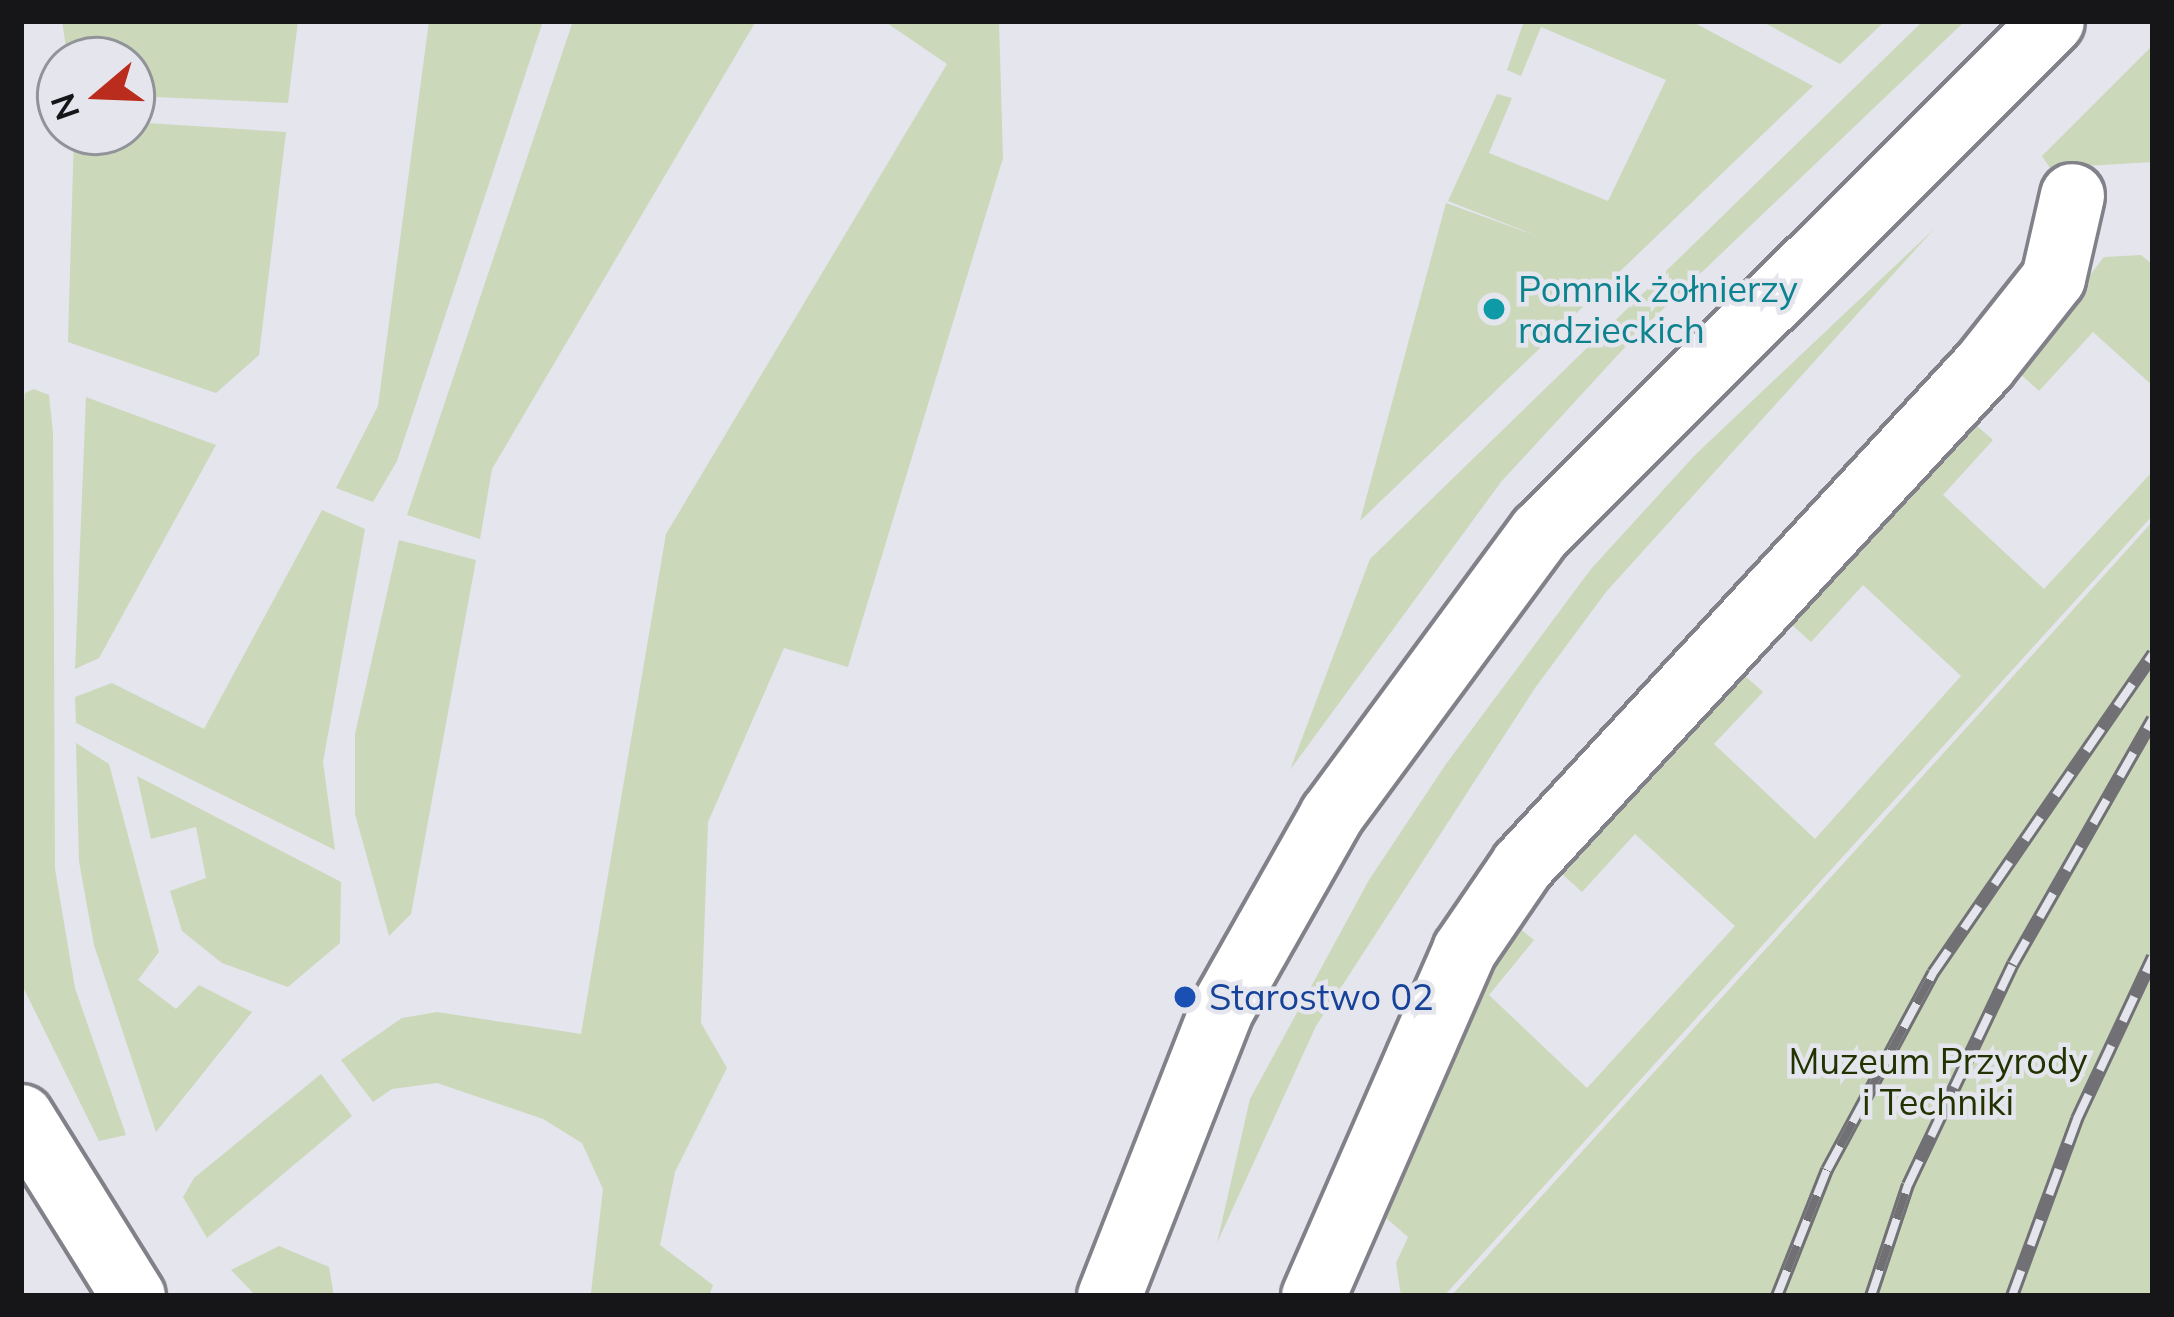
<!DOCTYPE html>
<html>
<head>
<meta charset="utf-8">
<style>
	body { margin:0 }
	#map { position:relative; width:2174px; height:1317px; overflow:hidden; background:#e5e5ee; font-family:Mulish,sans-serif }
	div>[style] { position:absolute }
	.green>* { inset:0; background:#cbd8ba }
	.roads { filter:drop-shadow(3px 0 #828189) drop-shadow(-3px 0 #828189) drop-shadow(0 3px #828189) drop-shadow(0 -3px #828189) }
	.minor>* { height:63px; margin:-31.5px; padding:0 31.5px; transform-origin:31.5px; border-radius:31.5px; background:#fff }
	.rail>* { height:14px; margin-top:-7px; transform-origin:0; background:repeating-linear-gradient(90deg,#e5e5ee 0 27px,#707075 0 54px); box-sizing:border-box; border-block:3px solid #707075 }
	.dots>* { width:33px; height:33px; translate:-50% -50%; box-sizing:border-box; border:6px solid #e5e5ee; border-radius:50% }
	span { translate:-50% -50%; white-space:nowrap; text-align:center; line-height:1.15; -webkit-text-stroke:9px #e5e5ee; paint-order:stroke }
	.culture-label { font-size:36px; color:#0d838f }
	.left { translate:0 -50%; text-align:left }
	.transit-label { font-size:36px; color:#164399 }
	.park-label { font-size:36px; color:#223200 }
	.frame { position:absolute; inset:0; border:24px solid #161619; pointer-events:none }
	.north { position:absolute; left:36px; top:36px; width:120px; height:120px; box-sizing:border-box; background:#e5e5ee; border:3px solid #929299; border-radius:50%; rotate:251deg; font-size:33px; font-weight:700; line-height:48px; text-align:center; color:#161619 }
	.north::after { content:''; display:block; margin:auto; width:42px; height:54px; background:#ba2d1e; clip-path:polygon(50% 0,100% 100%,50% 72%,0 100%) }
</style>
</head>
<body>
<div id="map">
	<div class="green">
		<div style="clip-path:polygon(62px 21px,298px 21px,288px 103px,132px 96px,132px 60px,68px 60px)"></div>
		<div style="clip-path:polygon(429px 21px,543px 21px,397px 461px,373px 502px,336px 488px,378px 406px)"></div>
		<div style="clip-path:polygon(573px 21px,756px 21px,492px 469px,480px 539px,407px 515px)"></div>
		<div style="clip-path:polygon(884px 21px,999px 21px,1003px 158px,848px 667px,784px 648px,708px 822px,701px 1023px,727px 1068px,675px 1172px,660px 1245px,713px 1285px,709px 1296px,598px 1296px,591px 1293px,603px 1189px,582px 1143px,543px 1119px,437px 1083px,392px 1089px,373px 1102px,341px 1060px,402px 1018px,437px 1012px,581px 1034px,666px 534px,947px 64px)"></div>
		<div style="clip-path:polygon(1524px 21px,1691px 21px,1813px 86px,1360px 521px,1446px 203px,1540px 237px,1448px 201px,1497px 94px,1512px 98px,1489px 153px,1608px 201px,1666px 80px,1541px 27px,1521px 76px,1507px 70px)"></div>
		<div style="clip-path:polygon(1761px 21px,1885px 21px,1840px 64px)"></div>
		<div style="clip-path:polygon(1923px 21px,1965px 21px,1638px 333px,1501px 482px,1290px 770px,1370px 559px)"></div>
		<div style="clip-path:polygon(2153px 45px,2153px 162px,2050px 168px,2042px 156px)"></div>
		<div style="clip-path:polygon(132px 122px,286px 132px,259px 355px,216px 393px,68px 342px,74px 132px,132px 132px)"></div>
		<div style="clip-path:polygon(1934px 229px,1606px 592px,1535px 688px,1316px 1026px,1217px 1243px,1250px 1099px,1369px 880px,1446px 764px,1591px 569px,1695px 455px)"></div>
		<div style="clip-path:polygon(2141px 255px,2153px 265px,2153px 386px,2093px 332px,2039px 391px,2016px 370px,2104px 257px)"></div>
		<div style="clip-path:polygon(34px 389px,49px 395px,53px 433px,55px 869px,75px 988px,126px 1135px,99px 1141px,21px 983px,21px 434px,25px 393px)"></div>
		<div style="clip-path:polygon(86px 397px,216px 445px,99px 658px,75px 669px)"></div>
		<div style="clip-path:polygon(1967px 417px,1993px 440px,1943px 495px,2044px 589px,2153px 471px,2153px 515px,1444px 1296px,1401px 1296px,1396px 1263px,1408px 1237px,1342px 1180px,1506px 917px,1534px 940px,1489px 995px,1587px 1088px,1735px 926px,1635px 834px,1582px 892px,1551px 864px,1735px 667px,1763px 692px,1714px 744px,1815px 839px,1961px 676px,1863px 585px,1811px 642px,1782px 616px)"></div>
		<div style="clip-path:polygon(322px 510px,365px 529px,323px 762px,335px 850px,76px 723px,75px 697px,112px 683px,204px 729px)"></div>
		<div style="clip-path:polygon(2153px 521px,2153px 1296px,1451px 1296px,1978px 715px)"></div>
		<div style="clip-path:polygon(399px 540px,476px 560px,411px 914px,389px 936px,355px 814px,355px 734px)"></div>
		<div style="clip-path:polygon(76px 743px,109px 764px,159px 952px,138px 980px,176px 1009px,199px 985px,252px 1012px,156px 1132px,94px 945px,79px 861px)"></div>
		<div style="clip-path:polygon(137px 776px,341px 882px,340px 943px,288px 987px,222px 963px,182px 931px,170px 891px,206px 878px,196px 827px,151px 839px)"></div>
		<div style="clip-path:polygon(321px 1074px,352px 1116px,207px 1238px,183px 1197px,194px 1178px)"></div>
		<div style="clip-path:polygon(279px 1246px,329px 1267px,334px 1296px,256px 1296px,231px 1270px)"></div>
	</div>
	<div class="roads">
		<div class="minor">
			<div style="left:21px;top:1116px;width:212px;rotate:58.1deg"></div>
			<div style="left:1109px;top:1296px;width:309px;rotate:-68.6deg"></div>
			<div style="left:1222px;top:1008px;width:222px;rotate:-60.5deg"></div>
			<div style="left:1331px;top:815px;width:352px;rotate:-53.6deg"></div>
			<div style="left:1540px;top:532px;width:723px;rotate:-44.94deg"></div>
			<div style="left:1313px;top:1296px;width:378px;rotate:-66.4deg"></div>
			<div style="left:1464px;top:950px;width:103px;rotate:-55.7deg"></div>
			<div style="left:1522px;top:865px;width:681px;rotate:-47.26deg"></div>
			<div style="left:1984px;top:365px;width:111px;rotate:-51.6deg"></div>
			<div style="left:2053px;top:278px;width:85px;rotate:-77.1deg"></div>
		</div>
	</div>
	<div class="rail">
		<div style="left:1777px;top:1296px;width:136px;rotate:-68.4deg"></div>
		<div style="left:1827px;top:1170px;width:224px;rotate:-61.7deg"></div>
		<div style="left:1933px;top:973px;width:388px;rotate:-55.4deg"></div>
		<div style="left:1871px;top:1296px;width:117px;rotate:-71.6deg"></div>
		<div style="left:1908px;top:1185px;width:245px;rotate:-64.6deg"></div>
		<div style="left:2013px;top:964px;width:282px;rotate:-60.3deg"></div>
		<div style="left:2012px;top:1296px;width:189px;rotate:-69.8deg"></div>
		<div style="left:2077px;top:1119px;width:179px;rotate:-64.9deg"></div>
	</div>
	<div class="dots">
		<div style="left:1494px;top:309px;background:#0f9aa8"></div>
		<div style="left:1185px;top:997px;background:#1a4fb4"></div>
	</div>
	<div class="culture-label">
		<span class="left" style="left:1518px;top:309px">Pomnik żołnierzy<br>radzieckich</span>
	</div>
	<div class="transit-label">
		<span class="left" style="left:1209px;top:997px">Starostwo 02</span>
	</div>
	<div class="park-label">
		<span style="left:1938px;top:1081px">Muzeum Przyrody<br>i Techniki</span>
	</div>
	<div class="frame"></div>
	<div class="north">N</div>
</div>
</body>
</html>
